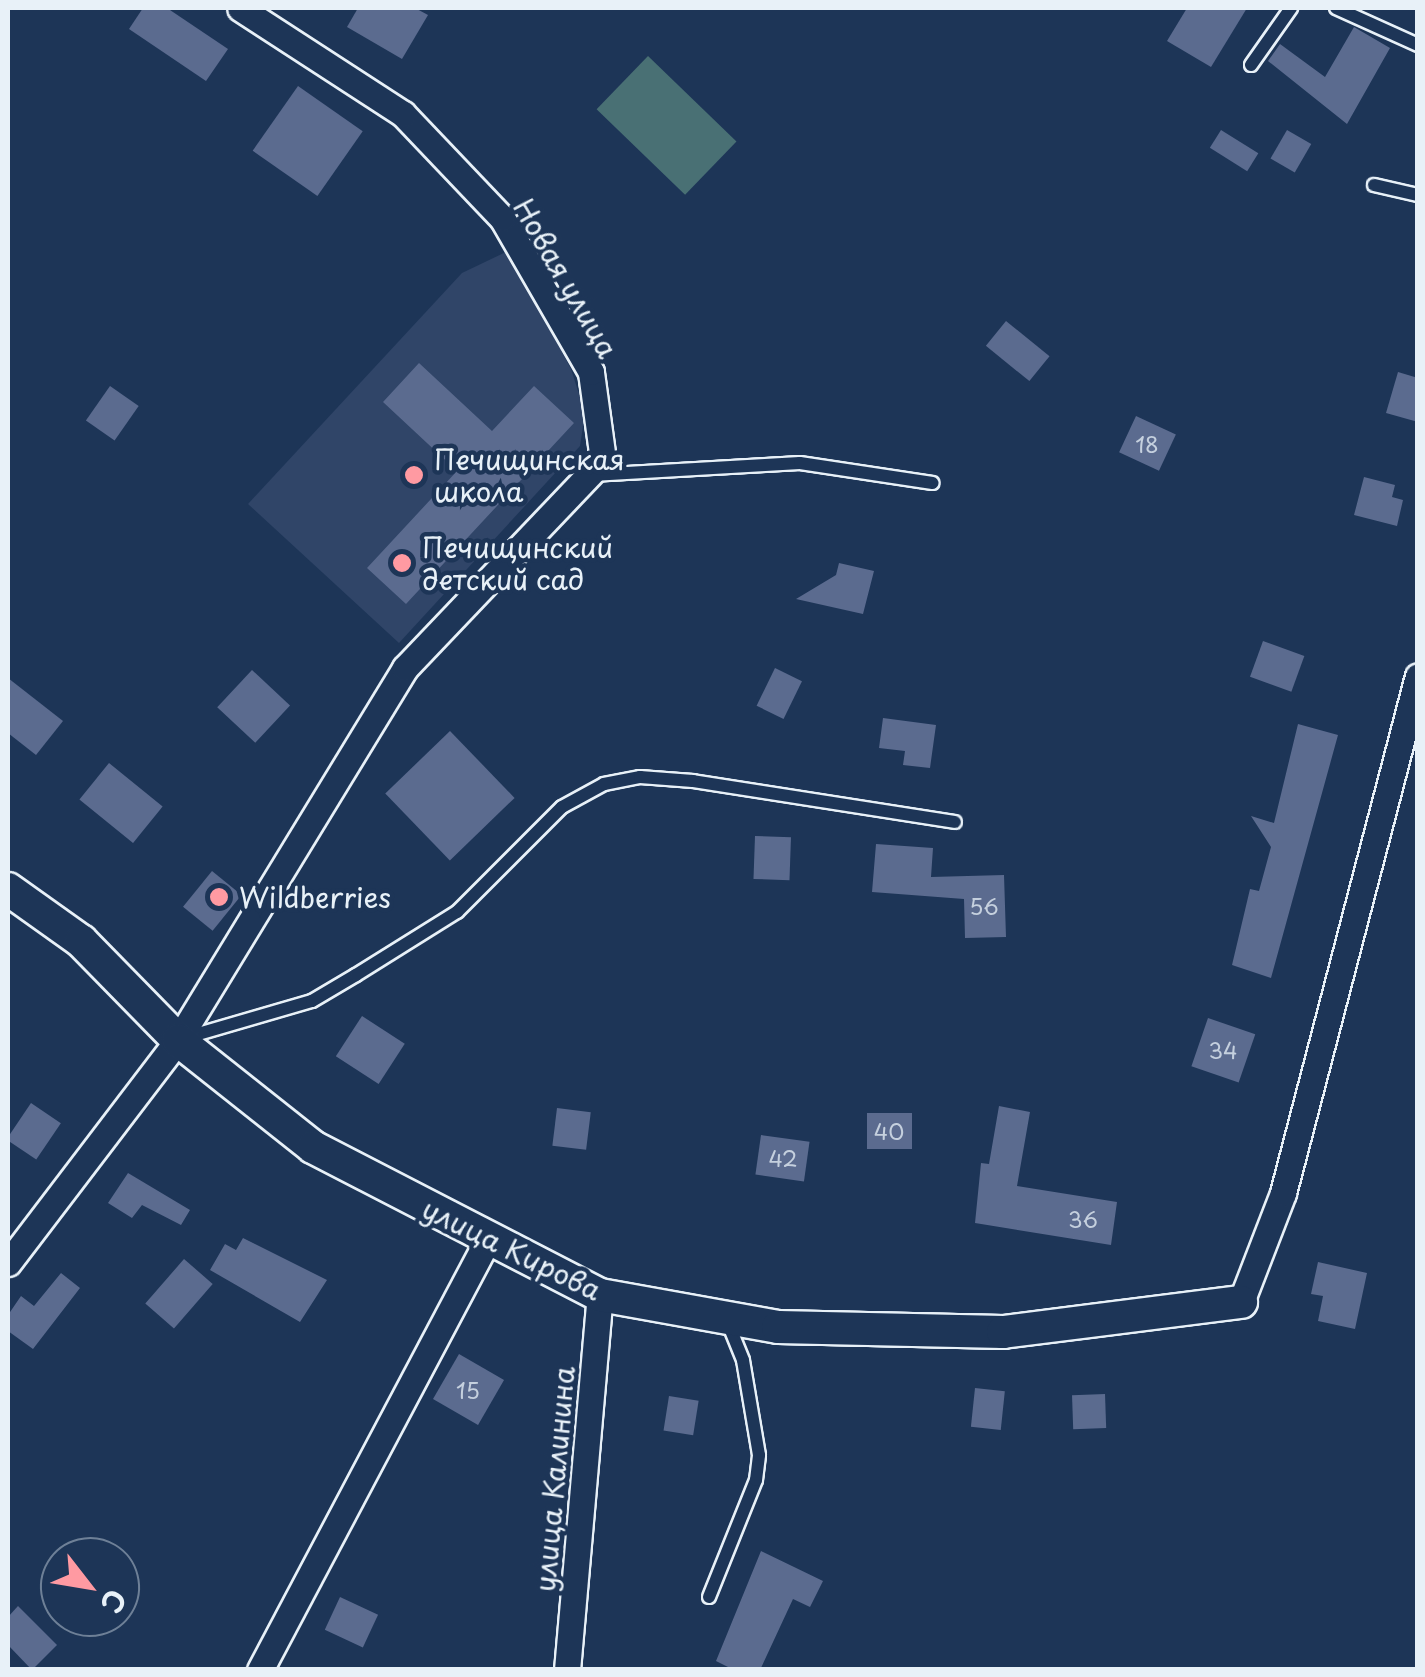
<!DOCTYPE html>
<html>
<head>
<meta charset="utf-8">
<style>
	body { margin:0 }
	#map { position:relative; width:1425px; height:1677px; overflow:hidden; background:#1d3557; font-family:"Playpen Sans",sans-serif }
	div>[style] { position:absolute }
	.built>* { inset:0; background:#304568 }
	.green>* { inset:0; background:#497074; transform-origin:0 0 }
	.building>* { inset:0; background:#5b6b8f; transform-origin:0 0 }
	.roads { filter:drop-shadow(2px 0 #e8f1f8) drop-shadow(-2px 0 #e8f1f8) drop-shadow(0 2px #e8f1f8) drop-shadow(0 -2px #e8f1f8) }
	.service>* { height:12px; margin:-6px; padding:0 6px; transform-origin:6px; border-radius:6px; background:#1d3557 }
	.minor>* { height:25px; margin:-12.5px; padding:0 12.5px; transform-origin:12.5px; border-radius:12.5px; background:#1d3557 }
	.tertiary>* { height:32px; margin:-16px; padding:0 16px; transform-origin:16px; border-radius:16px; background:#1d3557 }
	.dots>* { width:28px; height:28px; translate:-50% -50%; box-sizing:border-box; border:5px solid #1d3557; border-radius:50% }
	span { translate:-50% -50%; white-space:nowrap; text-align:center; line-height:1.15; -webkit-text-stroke:9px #1d3557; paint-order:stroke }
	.number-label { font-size:22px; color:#c5d0de }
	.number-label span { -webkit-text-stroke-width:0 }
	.street-label { font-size:28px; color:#e8f1f8 }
	.poi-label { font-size:28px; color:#e8f1f8 }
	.left { translate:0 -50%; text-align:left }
	.frame { position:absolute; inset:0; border:10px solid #e8f1f8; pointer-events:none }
	.north { position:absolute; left:40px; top:1537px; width:100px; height:100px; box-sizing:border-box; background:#1d3557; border:2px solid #6e8097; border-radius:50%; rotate:121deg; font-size:28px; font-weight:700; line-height:40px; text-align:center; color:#e8f1f8 }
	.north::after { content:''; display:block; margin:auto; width:35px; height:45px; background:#ff9aa2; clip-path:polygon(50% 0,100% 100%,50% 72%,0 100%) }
</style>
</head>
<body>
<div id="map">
	<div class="built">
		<div style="clip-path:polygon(508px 251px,571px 369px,585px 413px,580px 446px,399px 643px,248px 504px,462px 273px)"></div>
	</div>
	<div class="green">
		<div style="left:648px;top:56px;width:123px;height:74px;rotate:44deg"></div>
	</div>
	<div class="building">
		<div style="clip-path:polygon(143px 8px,167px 8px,228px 49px,206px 81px,129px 29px)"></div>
		<div style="clip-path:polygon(358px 8px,415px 8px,428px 15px,402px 59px,347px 27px)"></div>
		<div style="clip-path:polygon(1187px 8px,1247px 8px,1211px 67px,1167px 41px)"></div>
		<div style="clip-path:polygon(1354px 27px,1390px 48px,1347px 124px,1268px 61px,1280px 44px,1325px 77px)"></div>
		<div style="left:298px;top:86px;width:79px;height:79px;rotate:35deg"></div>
		<div style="left:1221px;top:130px;width:44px;height:21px;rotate:32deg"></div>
		<div style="left:1287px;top:130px;width:28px;height:33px;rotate:30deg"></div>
		<div style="left:1006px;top:321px;width:56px;height:32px;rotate:39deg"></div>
		<div style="clip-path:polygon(419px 363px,492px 431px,534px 386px,574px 423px,406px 604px,367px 568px,457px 471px,383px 402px)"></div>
		<div style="clip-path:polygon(1398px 372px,1418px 378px,1418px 422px,1386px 413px)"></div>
		<div style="left:110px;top:386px;width:35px;height:42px;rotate:35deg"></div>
		<div style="left:1136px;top:416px;width:44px;height:40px;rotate:25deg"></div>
		<div style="clip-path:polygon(1364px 477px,1395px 485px,1392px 497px,1403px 500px,1397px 526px,1354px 515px)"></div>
		<div style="clip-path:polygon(839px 563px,874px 571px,863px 614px,796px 599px,836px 575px)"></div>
		<div style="left:1263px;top:641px;width:44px;height:38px;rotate:20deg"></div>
		<div style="left:775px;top:668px;width:30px;height:42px;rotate:26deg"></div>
		<div style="left:252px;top:670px;width:52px;height:51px;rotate:43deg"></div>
		<div style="clip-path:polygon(8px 678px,63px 721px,36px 755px,8px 733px)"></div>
		<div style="clip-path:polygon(883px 718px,936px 725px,930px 768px,903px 765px,905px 751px,879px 748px)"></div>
		<div style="clip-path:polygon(1298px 724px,1338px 735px,1271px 978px,1232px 965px,1250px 889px,1259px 891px,1271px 847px,1251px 816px,1274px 823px)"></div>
		<div style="left:450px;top:731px;width:93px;height:90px;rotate:46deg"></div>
		<div style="left:109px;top:763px;width:69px;height:47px;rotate:39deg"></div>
		<div style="left:755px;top:836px;width:36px;height:43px;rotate:2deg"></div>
		<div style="clip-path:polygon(876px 844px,933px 848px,931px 877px,1004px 875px,1006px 937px,965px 938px,964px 899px,872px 892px)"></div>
		<div style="left:212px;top:871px;width:38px;height:46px;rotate:39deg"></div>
		<div style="left:362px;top:1016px;width:51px;height:48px;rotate:33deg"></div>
		<div style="left:1208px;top:1018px;width:50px;height:51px;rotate:19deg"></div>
		<div style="left:31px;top:1103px;width:36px;height:44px;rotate:34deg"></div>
		<div style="clip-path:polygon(999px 1106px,1030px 1112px,1017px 1186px,1117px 1202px,1111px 1245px,975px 1223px,981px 1163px,989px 1164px)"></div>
		<div style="left:557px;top:1108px;width:34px;height:38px;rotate:7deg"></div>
		<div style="left:867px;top:1113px;width:45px;height:36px"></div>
		<div style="left:761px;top:1135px;width:49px;height:40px;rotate:8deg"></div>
		<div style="clip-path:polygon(128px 1173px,190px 1210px,181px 1225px,142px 1205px,132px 1218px,108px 1203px)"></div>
		<div style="clip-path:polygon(243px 1238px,327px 1280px,300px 1322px,210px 1270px,225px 1244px,236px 1250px)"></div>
		<div style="left:184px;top:1259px;width:38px;height:59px;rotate:41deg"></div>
		<div style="clip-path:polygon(1318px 1262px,1367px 1273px,1355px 1329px,1318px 1321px,1323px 1296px,1311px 1294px)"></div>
		<div style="clip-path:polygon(61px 1273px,80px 1288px,33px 1349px,8px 1331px,8px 1315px,21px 1296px,34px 1306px)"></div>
		<div style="left:459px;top:1354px;width:52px;height:52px;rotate:30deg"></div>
		<div style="left:975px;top:1388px;width:30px;height:39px;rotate:6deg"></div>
		<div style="left:1105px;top:1394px;width:34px;height:33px;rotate:88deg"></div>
		<div style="left:669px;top:1396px;width:30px;height:35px;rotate:9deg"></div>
		<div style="clip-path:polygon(761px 1551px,823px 1581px,810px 1607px,793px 1599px,760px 1670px,734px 1670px,716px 1661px)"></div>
		<div style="left:340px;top:1597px;width:42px;height:36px;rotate:25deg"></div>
		<div style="clip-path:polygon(18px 1606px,57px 1645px,32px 1670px,8px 1645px,8px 1617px)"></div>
	</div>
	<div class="roads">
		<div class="service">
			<div style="left:1336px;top:8px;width:90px;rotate:24.3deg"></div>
			<div style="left:1251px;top:65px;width:70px;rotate:-54.9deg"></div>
			<div style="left:1374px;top:185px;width:45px;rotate:12.8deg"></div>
			<div style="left:592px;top:475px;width:208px;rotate:-3.3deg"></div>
			<div style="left:800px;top:463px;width:134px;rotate:8.6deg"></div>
			<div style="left:181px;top:1039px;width:136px;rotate:-16.2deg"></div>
			<div style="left:312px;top:1001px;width:51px;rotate:-30.6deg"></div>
			<div style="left:356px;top:975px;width:119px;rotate:-32deg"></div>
			<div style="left:457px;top:912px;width:148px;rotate:-45deg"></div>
			<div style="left:562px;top:807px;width:48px;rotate:-28.7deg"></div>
			<div style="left:604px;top:784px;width:37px;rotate:-11deg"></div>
			<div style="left:640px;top:777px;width:53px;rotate:4.3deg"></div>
			<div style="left:693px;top:781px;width:265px;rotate:8.9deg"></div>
			<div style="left:709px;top:1597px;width:126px;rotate:-68.1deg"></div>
			<div style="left:756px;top:1480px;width:25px;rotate:-83deg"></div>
			<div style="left:759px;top:1455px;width:96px;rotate:-99.6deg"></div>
			<div style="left:743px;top:1360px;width:40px;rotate:-112deg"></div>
		</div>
		<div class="minor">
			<div style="left:8px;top:1263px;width:280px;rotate:-52.7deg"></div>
			<div style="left:178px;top:1040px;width:436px;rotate:-58.6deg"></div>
			<div style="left:405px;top:668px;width:287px;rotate:-46.4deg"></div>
			<div style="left:603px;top:460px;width:89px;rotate:-97.8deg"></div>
			<div style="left:591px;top:372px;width:178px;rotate:-120deg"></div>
			<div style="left:502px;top:218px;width:144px;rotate:-133.6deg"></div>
			<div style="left:403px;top:114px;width:194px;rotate:-147deg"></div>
			<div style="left:1241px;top:1302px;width:117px;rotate:-68.9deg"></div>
			<div style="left:1283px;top:1193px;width:534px;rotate:-75.37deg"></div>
			<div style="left:260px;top:1670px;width:484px;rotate:-62.1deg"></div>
			<div style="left:567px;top:1670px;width:376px;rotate:-85deg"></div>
		</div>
		<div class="tertiary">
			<div style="left:8px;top:889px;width:90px;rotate:35.5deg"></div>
			<div style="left:81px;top:941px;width:139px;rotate:45.6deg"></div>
			<div style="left:178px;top:1040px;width:172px;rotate:38.4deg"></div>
			<div style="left:313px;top:1147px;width:323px;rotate:27.3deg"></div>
			<div style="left:600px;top:1295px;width:181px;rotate:10.2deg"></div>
			<div style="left:778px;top:1327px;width:225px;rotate:1.3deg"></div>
			<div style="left:1003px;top:1332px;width:240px;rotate:-7.2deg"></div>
		</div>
	</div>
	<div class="dots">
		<div style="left:414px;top:475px;background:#ff9aa2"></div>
		<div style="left:402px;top:563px;background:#ff9aa2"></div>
		<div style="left:219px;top:897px;background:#ff9aa2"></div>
	</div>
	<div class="number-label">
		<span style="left:1147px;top:444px">18</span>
		<span style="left:984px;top:906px">56</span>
		<span style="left:1223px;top:1050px">34</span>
		<span style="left:889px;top:1131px">40</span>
		<span style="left:783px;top:1158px">42</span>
		<span style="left:1083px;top:1219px">36</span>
		<span style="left:468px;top:1390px">15</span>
	</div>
	<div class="street-label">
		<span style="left:566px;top:278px;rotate:60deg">Новая улица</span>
		<span style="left:512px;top:1249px;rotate:26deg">улица Кирова</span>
		<span style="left:554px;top:1479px;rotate:-85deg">улица Калинина</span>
	</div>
	<div class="poi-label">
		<span class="left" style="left:434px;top:475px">Печищинская<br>школа</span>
		<span class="left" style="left:422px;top:563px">Печищинский<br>детский сад</span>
		<span class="left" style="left:239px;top:897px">Wildberries</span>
	</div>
	<div class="frame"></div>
	<div class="north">С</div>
</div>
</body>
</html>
